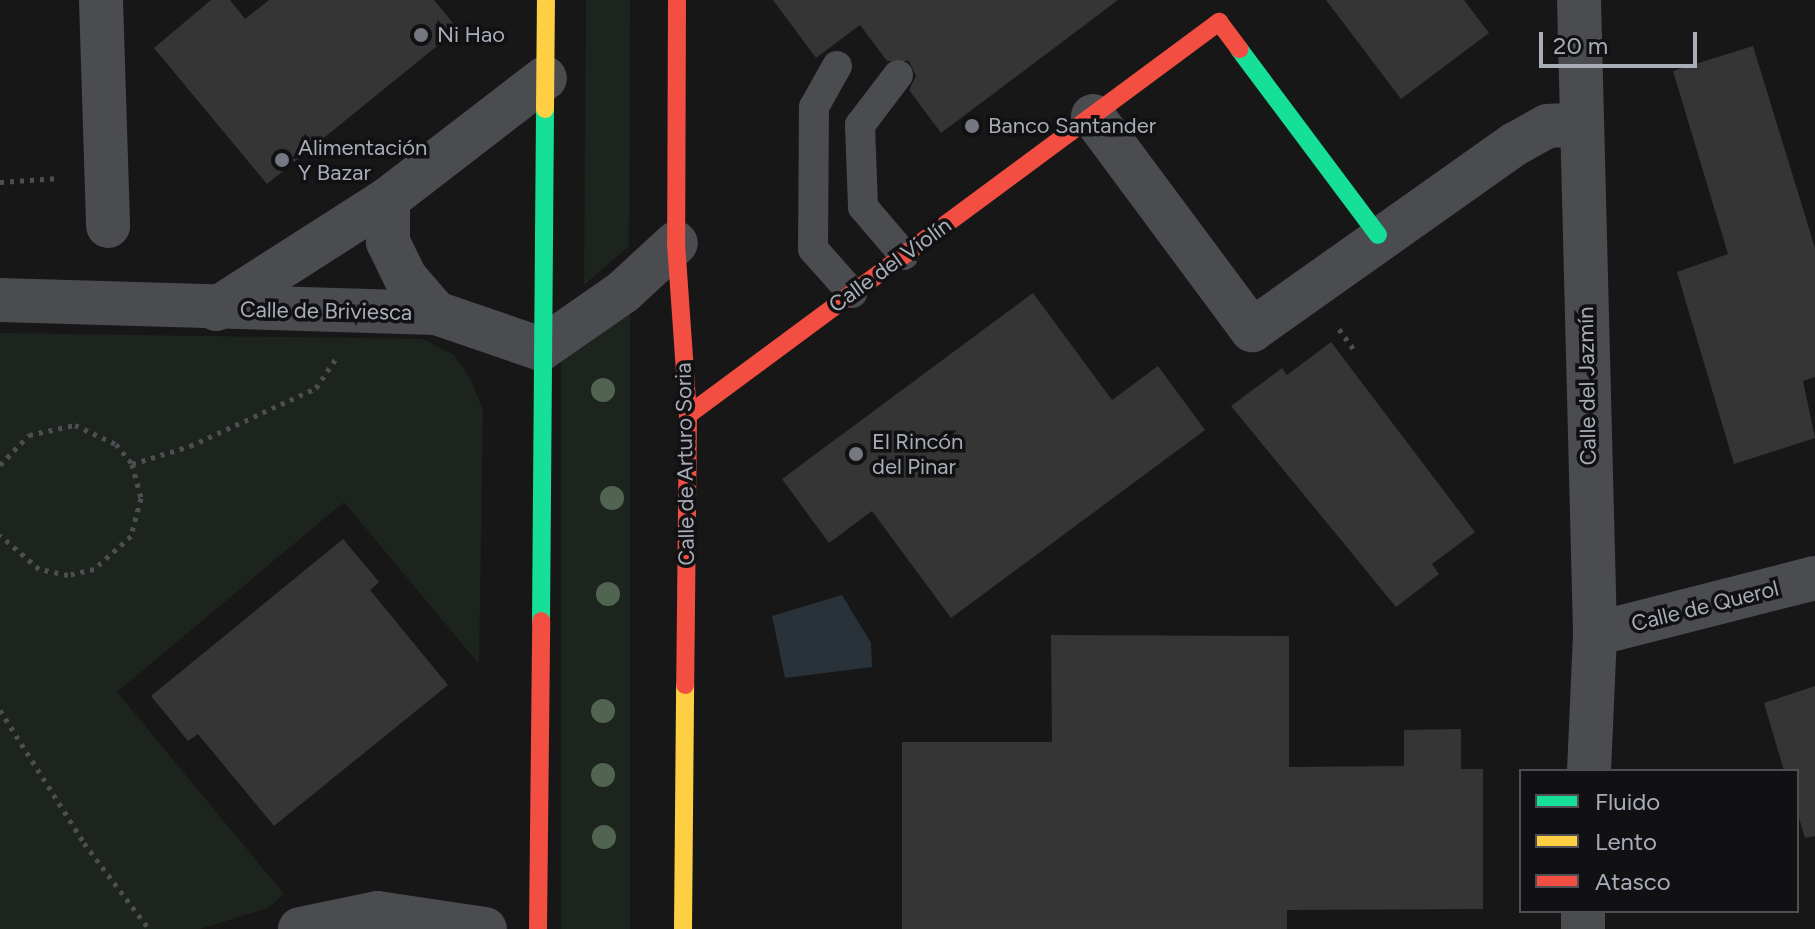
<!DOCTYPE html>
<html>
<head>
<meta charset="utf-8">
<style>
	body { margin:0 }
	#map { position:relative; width:1815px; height:929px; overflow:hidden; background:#171717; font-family:Figtree,sans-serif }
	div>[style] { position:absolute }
	.green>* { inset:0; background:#1d241e; transform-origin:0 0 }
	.water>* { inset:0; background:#2a3239 }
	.building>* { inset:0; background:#353536 }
	.path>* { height:5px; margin-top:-2.5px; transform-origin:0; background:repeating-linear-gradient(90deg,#4d4e52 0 4px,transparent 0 10px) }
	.lane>* { height:30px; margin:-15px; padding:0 15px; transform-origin:15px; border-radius:15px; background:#4b4c50 }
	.street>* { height:44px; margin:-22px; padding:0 22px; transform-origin:22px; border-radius:22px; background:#4b4c50 }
	.fast>* { height:18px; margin:-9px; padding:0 9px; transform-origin:9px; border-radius:9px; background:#16e098 }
	.slow>* { height:18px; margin:-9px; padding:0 9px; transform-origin:9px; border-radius:9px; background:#ffcf43 }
	.jam>* { height:18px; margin:-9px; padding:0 9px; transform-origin:9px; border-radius:9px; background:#f24e42 }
	.trees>* { width:24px; height:24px; margin:-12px; border-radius:50%; background:#506451 }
	.dots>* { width:22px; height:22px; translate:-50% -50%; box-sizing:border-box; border:4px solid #111113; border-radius:50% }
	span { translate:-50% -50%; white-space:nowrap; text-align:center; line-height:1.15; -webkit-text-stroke:7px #111113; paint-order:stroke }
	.poi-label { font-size:22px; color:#a8adb8 }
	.left { translate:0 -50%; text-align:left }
	.street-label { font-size:22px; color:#a8adb8 }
	.legend { position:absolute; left:1519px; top:769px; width:280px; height:144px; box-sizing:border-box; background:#111113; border:2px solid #4d4f55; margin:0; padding:10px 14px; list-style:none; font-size:24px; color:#a8adb8 }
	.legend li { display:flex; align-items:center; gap:16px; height:40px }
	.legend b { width:40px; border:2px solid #4d4f55 }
	.scale { position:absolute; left:1539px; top:32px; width:158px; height:36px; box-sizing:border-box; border:4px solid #a8adb8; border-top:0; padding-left:10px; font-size:24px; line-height:28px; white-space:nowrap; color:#a8adb8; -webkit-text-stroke:6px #111113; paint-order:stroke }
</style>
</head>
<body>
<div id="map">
	<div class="green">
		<div style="clip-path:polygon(586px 0,630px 0,629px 246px,584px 285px)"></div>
		<div style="left:630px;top:312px;width:617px;height:69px;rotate:90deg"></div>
		<div style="clip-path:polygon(0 333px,423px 339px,454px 355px,470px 378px,483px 410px,479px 664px,344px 502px,117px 692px,284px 894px,268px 908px,200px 929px,0 929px)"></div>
	</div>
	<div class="water">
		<div style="clip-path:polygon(842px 595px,871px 643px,872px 667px,785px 678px,772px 616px)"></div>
	</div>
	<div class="building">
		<div style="clip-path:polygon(211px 0,230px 0,245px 19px,269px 0,434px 0,458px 29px,267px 184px,154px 48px)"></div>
		<div style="clip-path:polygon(773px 0,1118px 0,941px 133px,909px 90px,916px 76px,909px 61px,887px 61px,860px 25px,816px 58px)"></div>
		<div style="clip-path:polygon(1326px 0,1464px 0,1489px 33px,1401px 99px)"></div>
		<div style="clip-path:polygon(1753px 46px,1815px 248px,1815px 377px,1803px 381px,1815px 438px,1734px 464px,1677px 272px,1728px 254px,1673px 71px)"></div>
		<div style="clip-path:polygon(1033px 293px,1112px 400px,1158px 366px,1205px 430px,951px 618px,872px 511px,829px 543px,782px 479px)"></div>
		<div style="clip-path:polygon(1331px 342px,1475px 532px,1432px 564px,1439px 574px,1396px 607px,1231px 406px,1282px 368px,1287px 375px)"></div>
		<div style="clip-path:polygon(343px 539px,379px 582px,370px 590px,448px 685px,274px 826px,198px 734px,188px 741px,151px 696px)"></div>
		<div style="clip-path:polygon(1051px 635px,1289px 636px,1289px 767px,1404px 766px,1404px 730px,1461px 729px,1461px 769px,1483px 769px,1483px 909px,1287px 910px,1287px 929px,902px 929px,902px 742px,1052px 742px)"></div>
		<div style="clip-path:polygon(1815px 686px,1815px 836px,1805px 838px,1797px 811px,1797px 771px,1784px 771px,1764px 703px)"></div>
	</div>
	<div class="path">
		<div style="left:0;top:182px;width:59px;rotate:-3.9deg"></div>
		<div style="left:1339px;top:329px;width:24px;rotate:54deg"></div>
		<div style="left:132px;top:464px;width:61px;rotate:-17.2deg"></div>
		<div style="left:190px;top:446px;width:139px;rotate:-24.7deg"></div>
		<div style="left:316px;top:388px;width:36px;rotate:-56deg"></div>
		<div style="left:0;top:465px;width:42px;rotate:-46deg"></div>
		<div style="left:29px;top:435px;width:47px;rotate:-12.3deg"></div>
		<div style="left:75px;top:425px;width:45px;rotate:24.9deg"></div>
		<div style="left:116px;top:444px;width:26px;rotate:51deg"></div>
		<div style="left:132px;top:464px;width:35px;rotate:75deg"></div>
		<div style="left:141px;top:498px;width:39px;rotate:105deg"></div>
		<div style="left:131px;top:536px;width:50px;rotate:138.3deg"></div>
		<div style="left:94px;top:569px;width:27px;rotate:167deg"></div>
		<div style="left:68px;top:575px;width:30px;rotate:-168deg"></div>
		<div style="left:39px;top:569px;width:52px;rotate:-138.9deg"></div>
		<div style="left:0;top:710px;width:157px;rotate:57.7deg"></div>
		<div style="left:84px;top:843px;width:108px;rotate:52.9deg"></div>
	</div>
	<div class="lane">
		<div style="left:837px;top:66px;width:47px;rotate:119.3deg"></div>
		<div style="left:814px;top:107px;width:142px;rotate:90.4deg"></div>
		<div style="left:813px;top:249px;width:59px;rotate:48.4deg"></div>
		<div style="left:898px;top:75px;width:63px;rotate:127.2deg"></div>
		<div style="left:860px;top:125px;width:82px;rotate:87.9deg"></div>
		<div style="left:863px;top:207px;width:63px;rotate:49.5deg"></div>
	</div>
	<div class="street">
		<div style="left:101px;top:0;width:226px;rotate:88.2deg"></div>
		<div style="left:1579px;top:0;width:634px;rotate:88.55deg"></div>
		<div style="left:1595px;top:634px;width:137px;rotate:92.5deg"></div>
		<div style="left:1093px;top:116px;width:267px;rotate:53.4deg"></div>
		<div style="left:1252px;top:330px;width:322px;rotate:-35.3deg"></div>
		<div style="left:1515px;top:144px;width:37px;rotate:-29deg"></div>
		<div style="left:1547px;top:126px;width:34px;rotate:-3deg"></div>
		<div style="left:388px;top:199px;width:43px;rotate:90deg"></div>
		<div style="left:388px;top:242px;width:39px;rotate:64deg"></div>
		<div style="left:405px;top:277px;width:48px;rotate:49.3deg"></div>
		<div style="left:0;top:300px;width:436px;rotate:1.7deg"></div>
		<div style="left:436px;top:313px;width:111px;rotate:18.9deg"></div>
		<div style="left:541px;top:349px;width:100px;rotate:-34.8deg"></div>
		<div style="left:623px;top:292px;width:72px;rotate:-42.8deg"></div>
		<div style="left:216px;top:309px;width:204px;rotate:-32.6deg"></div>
		<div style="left:388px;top:199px;width:198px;rotate:-37.6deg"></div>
		<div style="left:1595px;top:634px;width:227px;rotate:-14.3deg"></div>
		<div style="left:300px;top:929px;width:79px;rotate:-11.7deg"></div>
		<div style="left:377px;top:913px;width:109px;rotate:8.4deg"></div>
		<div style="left:1583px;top:929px;width:18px;rotate:-90deg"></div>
	</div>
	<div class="fast">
		<div style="left:1239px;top:49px;width:232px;rotate:53.2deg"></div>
		<div style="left:541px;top:621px;width:512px;rotate:-89.55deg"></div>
	</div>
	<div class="slow">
		<div style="left:545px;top:109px;width:109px;rotate:-89.5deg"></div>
		<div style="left:683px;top:929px;width:244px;rotate:-89.5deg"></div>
	</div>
	<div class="jam">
		<div style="left:677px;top:0;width:243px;rotate:90.2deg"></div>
		<div style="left:676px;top:243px;width:172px;rotate:86deg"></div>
		<div style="left:688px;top:415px;width:270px;rotate:90.6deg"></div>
		<div style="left:688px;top:415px;width:661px;rotate:-36.51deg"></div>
		<div style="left:1219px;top:22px;width:34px;rotate:53deg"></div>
		<div style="left:538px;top:929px;width:308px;rotate:-89.4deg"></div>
	</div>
	<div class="trees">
		<div style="left:603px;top:390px"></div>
		<div style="left:612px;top:498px"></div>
		<div style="left:608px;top:594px"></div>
		<div style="left:603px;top:711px"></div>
		<div style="left:603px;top:775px"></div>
		<div style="left:604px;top:837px"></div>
	</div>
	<div class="dots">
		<div style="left:421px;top:35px;background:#757880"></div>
		<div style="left:972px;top:126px;background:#757880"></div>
		<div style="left:282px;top:160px;background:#757880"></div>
		<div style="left:856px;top:454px;background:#757880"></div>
	</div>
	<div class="poi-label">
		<span class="left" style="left:437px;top:35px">Ni Hao</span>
		<span class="left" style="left:988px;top:126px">Banco Santander</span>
		<span class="left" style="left:298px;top:160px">Alimentación<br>Y Bazar</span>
		<span class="left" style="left:872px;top:454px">El Rincón<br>del Pinar</span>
	</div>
	<div class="street-label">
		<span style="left:890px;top:265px;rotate:-36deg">Calle del Violín</span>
		<span style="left:326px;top:311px;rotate:1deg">Calle de Briviesca</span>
		<span style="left:1587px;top:386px;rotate:-91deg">Calle del Jazmín</span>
		<span style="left:685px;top:464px;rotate:-91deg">Calle de Arturo Soria</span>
		<span style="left:1705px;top:606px;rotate:-14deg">Calle de Querol</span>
	</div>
	<ul class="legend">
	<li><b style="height:10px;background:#16e098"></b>Fluido</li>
	<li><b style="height:10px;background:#ffcf43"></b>Lento</li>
	<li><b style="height:10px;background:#f24e42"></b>Atasco</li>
	</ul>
	<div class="scale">20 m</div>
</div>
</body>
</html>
